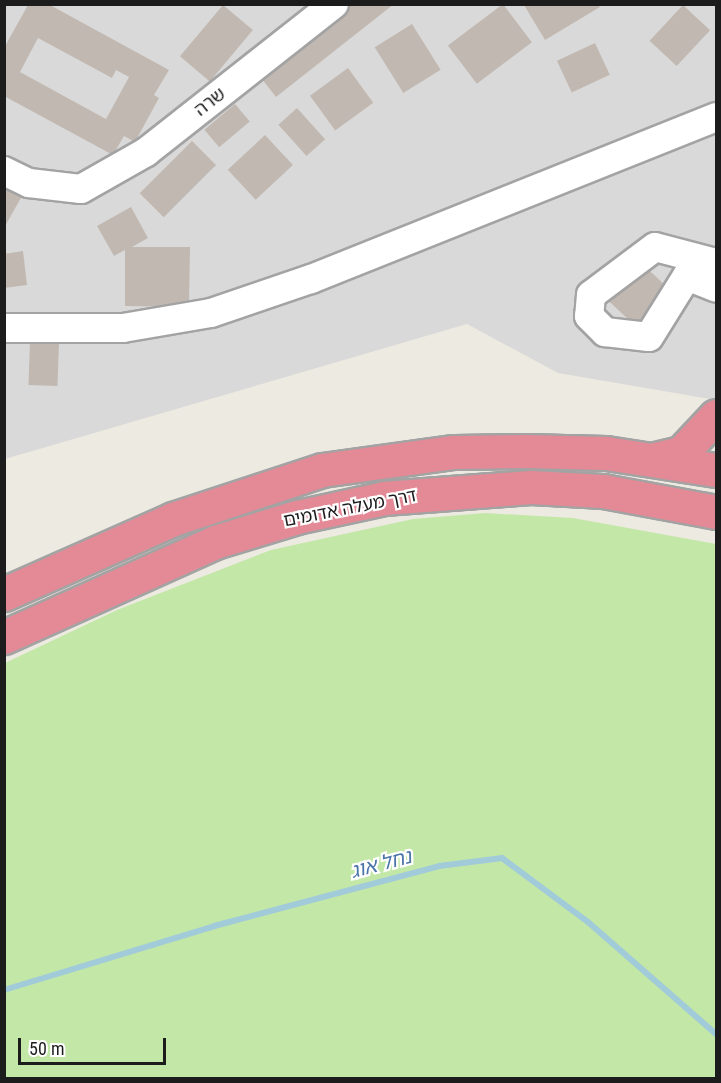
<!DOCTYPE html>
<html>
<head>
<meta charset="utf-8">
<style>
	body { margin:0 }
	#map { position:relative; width:721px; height:1083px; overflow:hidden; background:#edeae1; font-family:"Roboto Condensed","Noto Sans Hebrew",sans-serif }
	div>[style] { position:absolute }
	.residential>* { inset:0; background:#dad9d9 }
	.grass>* { inset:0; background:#c3e7a7 }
	.stream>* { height:6px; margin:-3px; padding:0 3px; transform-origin:3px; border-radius:3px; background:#a2cbda }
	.building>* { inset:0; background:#c1b9b1; transform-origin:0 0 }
	.roads { filter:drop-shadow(2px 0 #a3a3a3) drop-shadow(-2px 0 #a3a3a3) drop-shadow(0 2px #a3a3a3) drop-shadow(0 -2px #a3a3a3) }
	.minor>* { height:28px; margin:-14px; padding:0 14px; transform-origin:14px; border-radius:14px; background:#fff }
	.highway>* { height:33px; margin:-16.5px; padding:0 16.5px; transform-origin:16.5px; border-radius:16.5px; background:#e48a96 }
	span { translate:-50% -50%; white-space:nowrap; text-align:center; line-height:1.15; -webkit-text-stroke:4.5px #fff; paint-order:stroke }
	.street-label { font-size:18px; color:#1c1c1c }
	.water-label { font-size:20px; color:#4b75a8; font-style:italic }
	.frame { position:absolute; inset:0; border:6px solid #1c1c1c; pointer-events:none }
	.scale { position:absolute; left:18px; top:1038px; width:148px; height:27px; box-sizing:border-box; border:3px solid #1c1c1c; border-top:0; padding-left:8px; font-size:18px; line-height:21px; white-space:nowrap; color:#1c1c1c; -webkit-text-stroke:4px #fff; paint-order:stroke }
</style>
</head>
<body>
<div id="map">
	<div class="residential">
		<div style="clip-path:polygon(5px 5px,716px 5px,716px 400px,558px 373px,467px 324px,5px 459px)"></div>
	</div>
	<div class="grass">
		<div style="clip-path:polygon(485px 513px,573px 518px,716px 544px,716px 1078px,5px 1078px,5px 663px,117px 610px,271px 550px,413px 519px)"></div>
	</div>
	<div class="stream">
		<div style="left:4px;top:990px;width:220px;rotate:-16.9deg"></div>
		<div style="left:214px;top:926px;width:233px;rotate:-14.9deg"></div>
		<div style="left:439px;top:866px;width:64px;rotate:-7.2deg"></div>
		<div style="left:502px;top:858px;width:107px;rotate:36.7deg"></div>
		<div style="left:588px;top:922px;width:170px;rotate:41.2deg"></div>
	</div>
	<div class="building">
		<div style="clip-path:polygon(346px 4px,394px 4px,276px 97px,258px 74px)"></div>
		<div style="left:503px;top:4px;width:48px;height:69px;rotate:53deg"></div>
		<div style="clip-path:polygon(evenodd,28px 5px,50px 5px,169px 70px,154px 95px,159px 98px,135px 142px,124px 136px,113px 155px,4px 96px,4px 48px,28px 5px,38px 38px,112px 78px,116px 70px,129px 77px,106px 119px,20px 72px,38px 38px)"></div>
		<div style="left:223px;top:5px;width:39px;height:67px;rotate:40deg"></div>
		<div style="clip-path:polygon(524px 5px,598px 5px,600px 7px,545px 40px)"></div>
		<div style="left:683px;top:5px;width:37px;height:49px;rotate:43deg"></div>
		<div style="left:412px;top:24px;width:54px;height:44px;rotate:58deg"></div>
		<div style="left:595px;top:43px;width:35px;height:42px;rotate:65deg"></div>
		<div style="left:348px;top:68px;width:43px;height:47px;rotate:54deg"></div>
		<div style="left:235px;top:104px;width:23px;height:40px;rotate:50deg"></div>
		<div style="left:297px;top:108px;width:42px;height:25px;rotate:48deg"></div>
		<div style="left:265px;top:135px;width:41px;height:51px;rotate:47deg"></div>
		<div style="left:192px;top:141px;width:34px;height:74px;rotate:45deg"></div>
		<div style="clip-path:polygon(4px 186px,22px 196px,4px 228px)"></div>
		<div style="clip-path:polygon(131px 207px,148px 238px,132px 247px,190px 247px,189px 307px,125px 306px,125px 250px,114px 256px,97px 226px)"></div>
		<div style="clip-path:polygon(23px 251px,27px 285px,4px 288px,4px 254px)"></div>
		<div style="left:638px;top:260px;width:50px;height:50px;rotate:43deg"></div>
		<div style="left:30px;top:342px;width:29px;height:43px;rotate:2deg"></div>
	</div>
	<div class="roads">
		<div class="minor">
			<div style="left:4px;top:171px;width:28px;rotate:26deg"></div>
			<div style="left:29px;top:183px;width:52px;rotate:6.6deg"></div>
			<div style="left:81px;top:189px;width:75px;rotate:-29.6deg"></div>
			<div style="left:146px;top:152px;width:239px;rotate:-38.2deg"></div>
			<div style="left:716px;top:263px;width:63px;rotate:-165.3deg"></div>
			<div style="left:655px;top:247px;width:80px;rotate:143.1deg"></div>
			<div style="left:591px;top:295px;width:21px;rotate:95deg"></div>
			<div style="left:589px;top:316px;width:23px;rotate:45deg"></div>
			<div style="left:605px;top:332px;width:44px;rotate:6.5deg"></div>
			<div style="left:649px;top:337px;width:72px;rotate:-58.1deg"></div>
			<div style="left:687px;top:276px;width:31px;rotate:22deg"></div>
			<div style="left:4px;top:328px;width:119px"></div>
			<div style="left:123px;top:328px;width:89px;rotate:-9.7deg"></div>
			<div style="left:211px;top:313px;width:106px;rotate:-18.8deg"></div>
			<div style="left:311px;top:279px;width:436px;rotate:-21.8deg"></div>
		</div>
		<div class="highway">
			<div style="left:655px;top:459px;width:27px;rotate:-13deg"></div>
			<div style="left:681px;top:453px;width:51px;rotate:-46.6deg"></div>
			<div style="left:4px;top:594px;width:185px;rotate:-23.9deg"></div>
			<div style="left:173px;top:519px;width:157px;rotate:-18.2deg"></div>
			<div style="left:322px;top:470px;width:133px;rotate:-7.8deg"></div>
			<div style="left:454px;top:452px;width:71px;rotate:-0.8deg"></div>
			<div style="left:525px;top:451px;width:81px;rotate:1.4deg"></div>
			<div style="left:606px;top:453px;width:111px;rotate:8.8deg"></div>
			<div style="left:4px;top:637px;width:231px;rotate:-24.2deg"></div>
			<div style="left:215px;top:542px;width:86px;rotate:-17deg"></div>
			<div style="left:297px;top:517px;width:89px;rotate:-12.3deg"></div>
			<div style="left:384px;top:498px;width:147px;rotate:-4.3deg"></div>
			<div style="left:531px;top:487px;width:72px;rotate:3.2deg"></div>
			<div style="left:603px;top:491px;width:115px;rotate:10.5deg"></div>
		</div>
	</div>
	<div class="street-label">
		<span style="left:210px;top:102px;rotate:-38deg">שרה</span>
		<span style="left:350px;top:508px;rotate:-11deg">דרך מעלה אדומים</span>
	</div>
	<div class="water-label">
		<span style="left:381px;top:864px;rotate:-15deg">נחל אוג</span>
	</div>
	<div class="frame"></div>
	<div class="scale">50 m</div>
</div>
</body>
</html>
